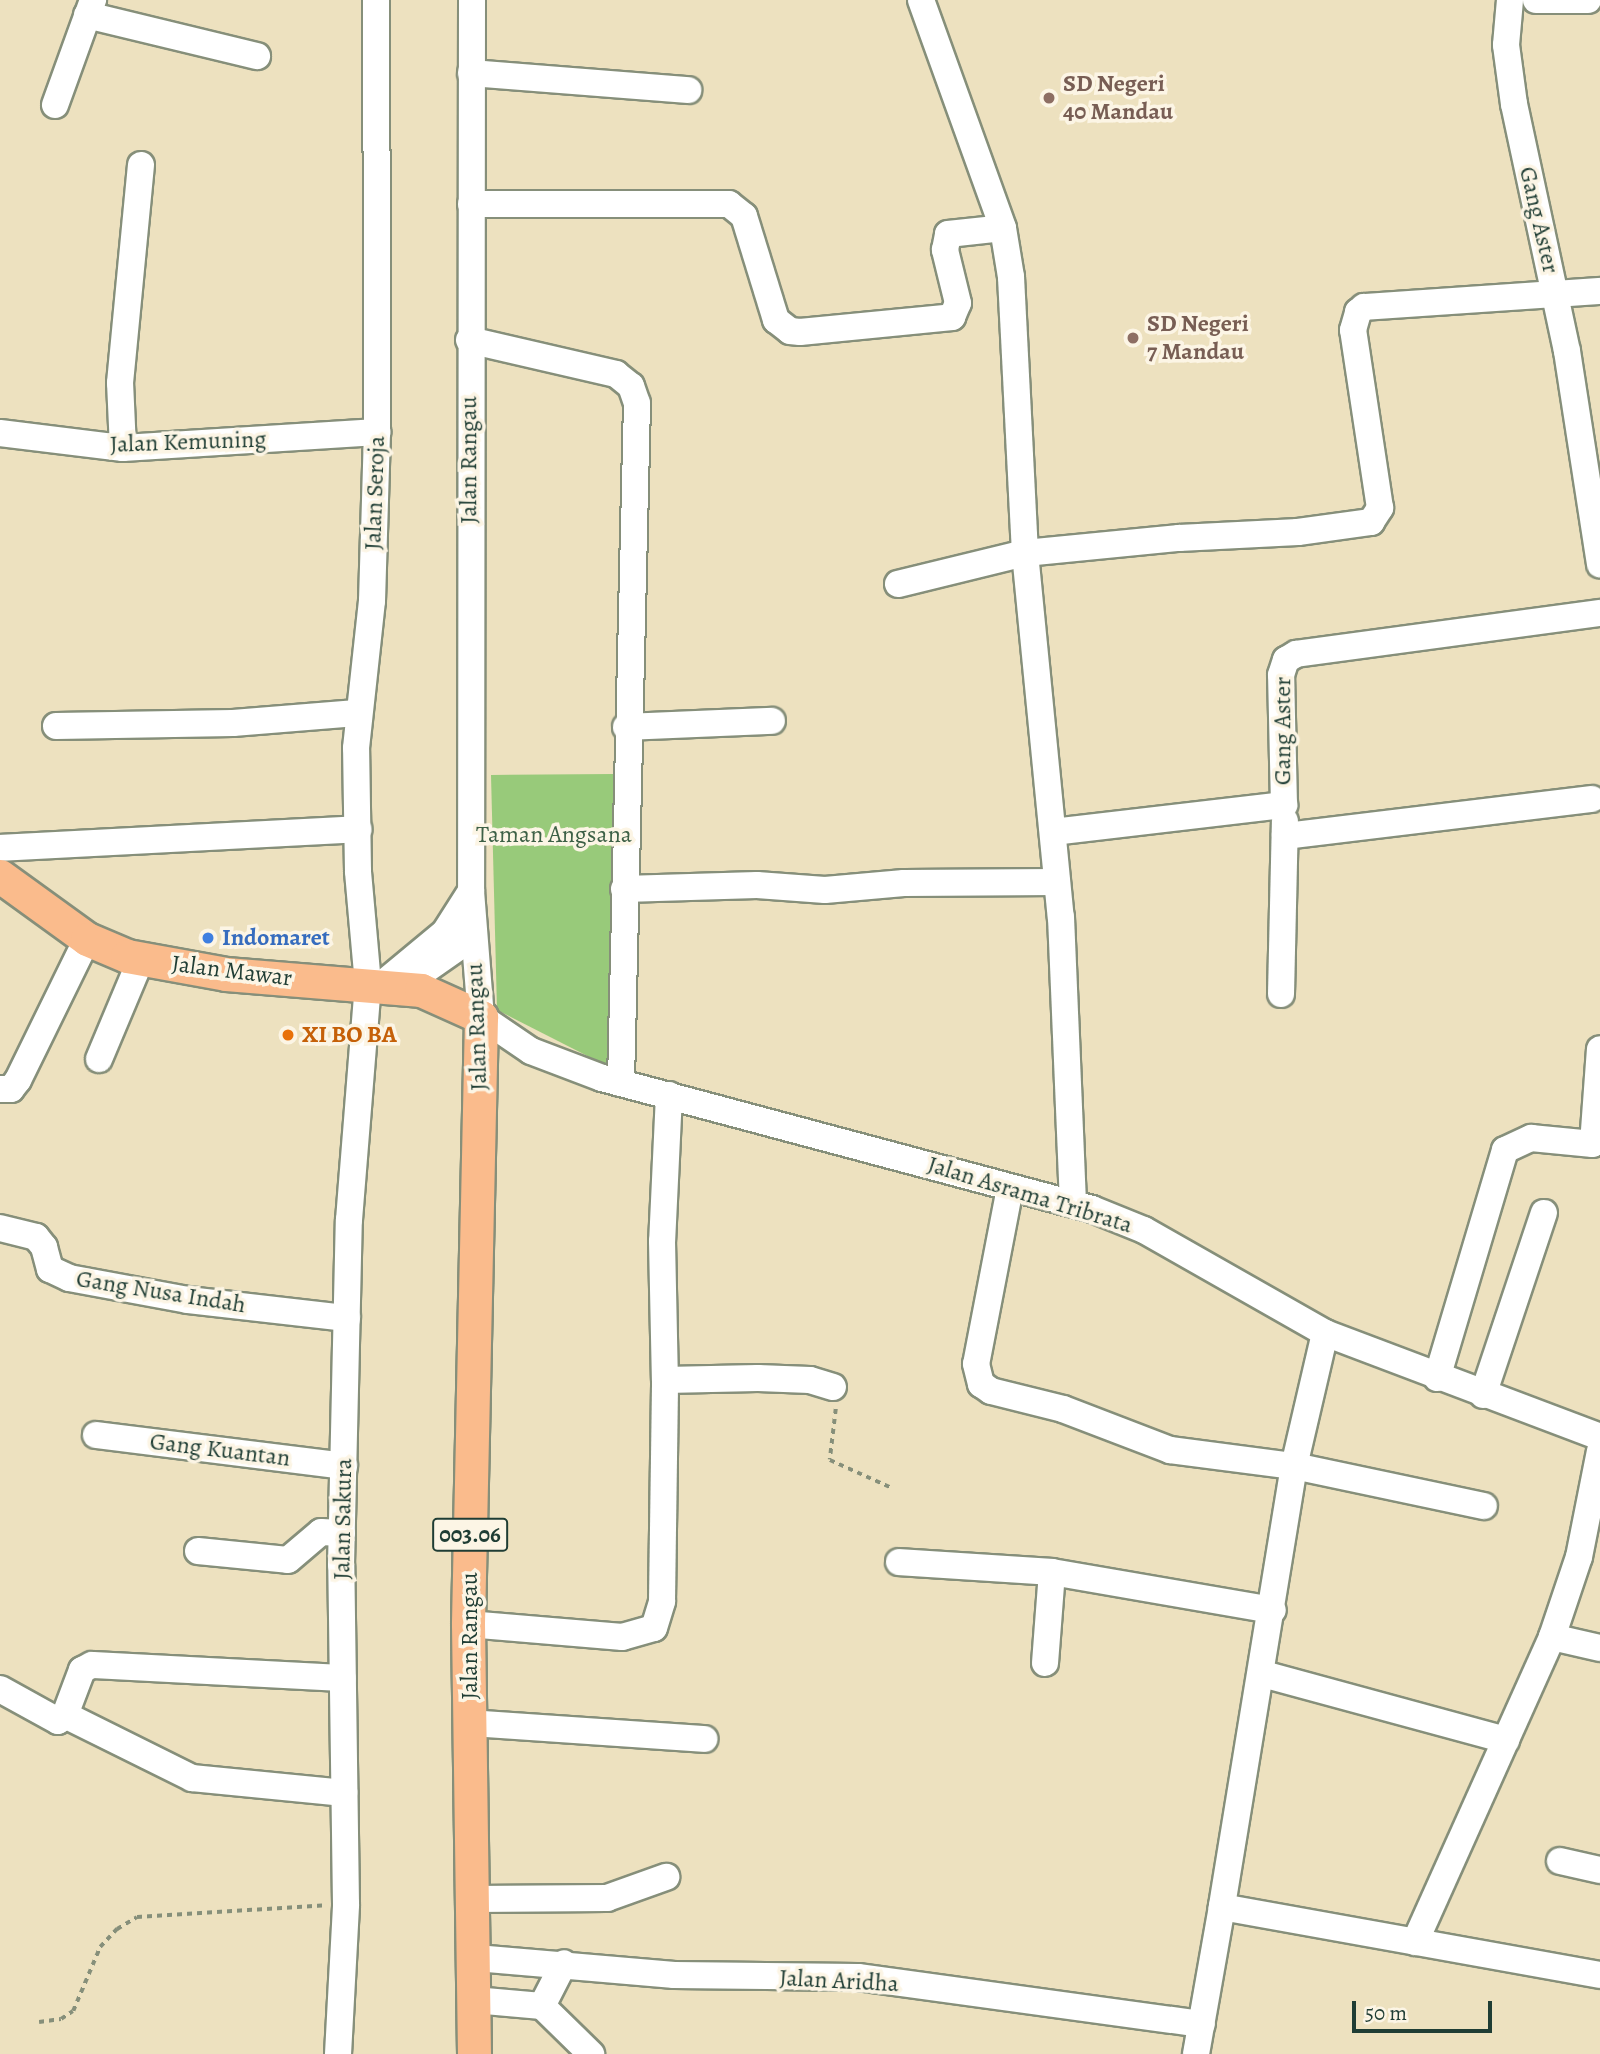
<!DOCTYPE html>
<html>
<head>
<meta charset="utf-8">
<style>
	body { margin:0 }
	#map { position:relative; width:1600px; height:2054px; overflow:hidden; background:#ede1bf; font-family:Alegreya,serif }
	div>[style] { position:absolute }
	.green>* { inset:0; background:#98ca7a }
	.path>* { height:3.5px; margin-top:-1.75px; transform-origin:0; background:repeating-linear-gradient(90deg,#868f7a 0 5px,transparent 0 10px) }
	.roads { filter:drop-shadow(2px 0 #868f7a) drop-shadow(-2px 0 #868f7a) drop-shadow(0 2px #868f7a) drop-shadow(0 -2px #868f7a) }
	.minor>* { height:26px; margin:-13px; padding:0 13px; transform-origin:13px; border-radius:13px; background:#fff }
	.major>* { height:33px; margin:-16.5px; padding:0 16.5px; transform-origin:16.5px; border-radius:16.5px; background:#fabb8c }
	.dots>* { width:19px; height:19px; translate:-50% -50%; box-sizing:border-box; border:4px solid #fcf5e5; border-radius:50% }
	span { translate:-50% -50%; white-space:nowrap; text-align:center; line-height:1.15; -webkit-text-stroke:7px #fcf5e5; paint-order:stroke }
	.shield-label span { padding:2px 5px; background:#fcf5e5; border:2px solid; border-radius:5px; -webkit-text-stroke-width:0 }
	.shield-label { font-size:23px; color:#1f3d34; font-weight:700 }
	.education-label { font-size:24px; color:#785e54; font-weight:700 }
	.left { translate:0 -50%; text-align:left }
	.street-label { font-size:24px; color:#1f3d34 }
	.park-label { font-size:24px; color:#3d6046 }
	.shop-label { font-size:24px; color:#366cbe; font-weight:700 }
	.food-label { font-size:24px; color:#c56008; font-weight:700 }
	.scale { position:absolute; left:1352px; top:2001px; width:140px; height:32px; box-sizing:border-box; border:4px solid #1f3d34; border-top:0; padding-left:9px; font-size:21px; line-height:24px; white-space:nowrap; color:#1f3d34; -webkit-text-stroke:5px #fcf5e5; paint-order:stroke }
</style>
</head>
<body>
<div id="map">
	<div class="green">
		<div style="clip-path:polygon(614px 774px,613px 1069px,497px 1010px,491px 775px)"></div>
	</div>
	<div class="path">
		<div style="left:836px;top:1409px;width:51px;rotate:96.7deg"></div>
		<div style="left:830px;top:1460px;width:68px;rotate:24.3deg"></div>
		<div style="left:39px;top:2022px;width:22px;rotate:-8deg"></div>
		<div style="left:61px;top:2019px;width:14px;rotate:-34deg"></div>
		<div style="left:73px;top:2011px;width:69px;rotate:-67.1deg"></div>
		<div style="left:100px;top:1947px;width:25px;rotate:-47deg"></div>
		<div style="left:117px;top:1929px;width:23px;rotate:-31deg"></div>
		<div style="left:137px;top:1917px;width:189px;rotate:-3.6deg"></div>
	</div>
	<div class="roads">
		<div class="minor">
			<div style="left:472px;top:0;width:891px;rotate:90.06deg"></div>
			<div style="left:471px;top:891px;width:126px;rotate:85.5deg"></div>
			<div style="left:481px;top:1017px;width:60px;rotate:34.2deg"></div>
			<div style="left:531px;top:1051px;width:76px;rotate:20.8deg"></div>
			<div style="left:602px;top:1078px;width:507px;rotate:14.97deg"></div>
			<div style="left:1092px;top:1209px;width:56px;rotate:22deg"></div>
			<div style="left:1144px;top:1230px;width:208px;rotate:29.6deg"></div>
			<div style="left:1325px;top:1333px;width:294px;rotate:20.7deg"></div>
			<div style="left:921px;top:0;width:242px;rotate:70.2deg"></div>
			<div style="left:1003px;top:228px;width:50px;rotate:80.7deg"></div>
			<div style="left:1011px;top:277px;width:276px;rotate:87.1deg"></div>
			<div style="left:1025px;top:553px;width:366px;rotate:84.4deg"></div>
			<div style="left:1061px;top:917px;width:287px;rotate:87.6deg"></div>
			<div style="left:1510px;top:0;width:45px;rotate:95.1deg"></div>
			<div style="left:1506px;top:45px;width:60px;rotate:82.3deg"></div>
			<div style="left:1514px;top:104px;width:253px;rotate:77.9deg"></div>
			<div style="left:1567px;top:351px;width:216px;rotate:81.2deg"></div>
			<div style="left:1536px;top:0;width:52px"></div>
			<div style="left:87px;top:15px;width:175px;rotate:13.6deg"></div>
			<div style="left:471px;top:73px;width:218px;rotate:4.5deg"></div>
			<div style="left:55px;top:105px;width:112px;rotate:-70.1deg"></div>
			<div style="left:471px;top:204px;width:258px"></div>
			<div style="left:729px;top:204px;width:19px;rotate:39deg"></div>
			<div style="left:744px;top:216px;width:109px;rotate:72.9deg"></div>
			<div style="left:776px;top:320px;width:18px;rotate:38deg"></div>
			<div style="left:790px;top:331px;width:10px;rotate:6deg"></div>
			<div style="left:800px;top:332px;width:153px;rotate:-5.6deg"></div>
			<div style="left:952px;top:317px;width:15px;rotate:-67deg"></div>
			<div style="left:958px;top:303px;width:55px;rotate:-103.8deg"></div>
			<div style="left:945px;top:250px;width:16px;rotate:-79deg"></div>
			<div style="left:948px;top:234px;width:55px;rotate:-6.2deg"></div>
			<div style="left:469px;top:340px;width:151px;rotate:13deg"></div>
			<div style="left:616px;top:374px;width:19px;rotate:39deg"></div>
			<div style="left:631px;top:386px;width:18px;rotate:71deg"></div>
			<div style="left:637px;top:403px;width:680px;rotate:91.35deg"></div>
			<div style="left:0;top:433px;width:124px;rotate:7deg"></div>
			<div style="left:123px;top:448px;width:255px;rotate:-3.6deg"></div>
			<div style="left:123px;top:448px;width:65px;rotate:-92.6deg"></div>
			<div style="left:120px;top:383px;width:219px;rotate:-84.5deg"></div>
			<div style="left:898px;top:584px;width:131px;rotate:-13.7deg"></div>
			<div style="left:1025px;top:553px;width:155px;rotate:-5.6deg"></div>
			<div style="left:1179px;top:538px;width:119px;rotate:-2.9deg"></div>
			<div style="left:1298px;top:532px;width:74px;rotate:-7.8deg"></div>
			<div style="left:1371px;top:522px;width:17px;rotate:-57deg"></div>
			<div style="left:1380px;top:508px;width:180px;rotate:-98.6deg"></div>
			<div style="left:1353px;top:330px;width:19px;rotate:-74deg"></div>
			<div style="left:1358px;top:312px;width:8px;rotate:-40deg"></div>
			<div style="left:1364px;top:307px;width:237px;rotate:-3.9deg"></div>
			<div style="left:56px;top:726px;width:177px;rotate:-1deg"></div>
			<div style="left:233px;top:723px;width:124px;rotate:-4.6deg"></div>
			<div style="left:626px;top:727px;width:146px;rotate:-2.4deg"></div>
			<div style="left:1053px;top:832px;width:233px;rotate:-6.7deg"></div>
			<div style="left:1284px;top:805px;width:130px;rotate:-91.3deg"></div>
			<div style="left:1281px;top:675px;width:16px;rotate:-72deg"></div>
			<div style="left:1286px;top:660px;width:12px;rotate:-31deg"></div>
			<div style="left:1296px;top:654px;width:307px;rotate:-7.7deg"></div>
			<div style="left:1285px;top:836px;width:309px;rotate:-6.9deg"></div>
			<div style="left:0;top:848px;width:359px;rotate:-3deg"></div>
			<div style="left:624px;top:889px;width:133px;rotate:-1.7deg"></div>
			<div style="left:757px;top:885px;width:68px;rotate:4.2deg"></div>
			<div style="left:825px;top:890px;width:79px;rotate:-5.1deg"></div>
			<div style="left:904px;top:883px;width:153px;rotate:-0.4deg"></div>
			<div style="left:417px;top:976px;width:68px;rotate:-34.9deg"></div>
			<div style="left:380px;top:986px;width:85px;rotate:-39.7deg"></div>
			<div style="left:445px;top:932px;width:49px;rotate:-57.6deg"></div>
			<div style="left:1281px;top:994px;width:173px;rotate:-88.7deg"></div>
			<div style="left:99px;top:1059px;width:108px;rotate:-67.2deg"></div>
			<div style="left:0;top:1089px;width:11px"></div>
			<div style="left:11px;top:1089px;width:11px;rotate:-52deg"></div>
			<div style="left:18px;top:1080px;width:157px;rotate:-63.9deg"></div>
			<div style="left:669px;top:1095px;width:146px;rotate:92.7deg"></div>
			<div style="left:662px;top:1241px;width:139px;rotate:88.8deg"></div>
			<div style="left:665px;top:1380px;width:93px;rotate:-1.2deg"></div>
			<div style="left:758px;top:1378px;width:52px;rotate:2.2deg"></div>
			<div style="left:810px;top:1380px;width:24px;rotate:17deg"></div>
			<div style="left:1010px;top:1188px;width:179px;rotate:100.9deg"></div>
			<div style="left:976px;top:1364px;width:21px;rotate:76deg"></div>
			<div style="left:981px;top:1384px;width:12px;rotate:35deg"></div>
			<div style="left:991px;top:1391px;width:74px;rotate:14deg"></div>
			<div style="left:1063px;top:1409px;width:115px;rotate:21deg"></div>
			<div style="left:1170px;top:1450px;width:125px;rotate:7.4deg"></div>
			<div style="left:1294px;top:1466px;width:194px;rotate:11.9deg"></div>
			<div style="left:0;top:1228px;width:37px;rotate:14deg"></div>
			<div style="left:36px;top:1237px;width:13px;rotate:51deg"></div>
			<div style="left:44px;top:1247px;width:23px;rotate:75deg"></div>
			<div style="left:50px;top:1269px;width:21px;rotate:25deg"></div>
			<div style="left:69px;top:1278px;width:121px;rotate:10.5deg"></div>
			<div style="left:188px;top:1300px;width:160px;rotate:6.5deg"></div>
			<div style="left:1325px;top:1333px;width:137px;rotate:103.1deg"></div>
			<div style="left:1294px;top:1466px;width:447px;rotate:99.3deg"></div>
			<div style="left:1222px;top:1907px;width:384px;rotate:10.2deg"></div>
			<div style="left:1437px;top:1378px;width:238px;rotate:-73.4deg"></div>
			<div style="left:1505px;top:1150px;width:29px;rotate:-25deg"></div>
			<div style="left:1531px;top:1138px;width:62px;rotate:5.5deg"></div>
			<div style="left:1593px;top:1144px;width:95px;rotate:-85.8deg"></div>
			<div style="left:1483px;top:1395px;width:192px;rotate:-71.5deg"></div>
			<div style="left:96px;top:1435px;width:250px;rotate:7.1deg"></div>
			<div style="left:198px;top:1551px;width:90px;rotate:5.7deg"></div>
			<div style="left:288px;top:1560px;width:43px;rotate:-40.3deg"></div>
			<div style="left:321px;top:1532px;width:21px;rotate:3deg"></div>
			<div style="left:899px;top:1562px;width:153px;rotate:3.7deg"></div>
			<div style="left:468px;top:1624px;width:155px;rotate:4.8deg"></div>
			<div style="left:622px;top:1637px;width:33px;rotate:-16deg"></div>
			<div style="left:654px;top:1628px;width:28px;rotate:-73deg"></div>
			<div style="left:662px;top:1601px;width:221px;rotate:-89.2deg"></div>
			<div style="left:1552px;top:1637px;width:49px;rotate:12.9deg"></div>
			<div style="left:1045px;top:1663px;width:91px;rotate:-85.6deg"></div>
			<div style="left:1052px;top:1572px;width:224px;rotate:9.8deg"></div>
			<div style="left:1263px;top:1674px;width:252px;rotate:15.2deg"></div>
			<div style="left:0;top:1689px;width:66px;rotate:28.9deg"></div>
			<div style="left:58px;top:1721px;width:9px;rotate:-41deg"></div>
			<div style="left:65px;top:1715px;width:48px;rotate:-69.3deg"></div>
			<div style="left:82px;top:1670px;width:11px;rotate:-27deg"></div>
			<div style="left:92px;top:1665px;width:251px;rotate:3deg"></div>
			<div style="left:65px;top:1715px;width:142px;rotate:26.4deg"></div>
			<div style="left:192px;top:1778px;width:153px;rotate:5.6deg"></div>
			<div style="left:470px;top:1723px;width:235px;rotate:3.9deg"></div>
			<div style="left:1560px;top:1861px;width:41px;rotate:12.7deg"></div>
			<div style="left:474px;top:1899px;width:133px;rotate:-0.4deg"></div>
			<div style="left:607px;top:1898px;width:63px;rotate:-19.6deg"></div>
			<div style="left:1415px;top:1942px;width:334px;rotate:-65.8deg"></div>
			<div style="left:1552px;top:1637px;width:84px;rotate:-71.4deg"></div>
			<div style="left:1579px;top:1557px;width:108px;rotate:-78.8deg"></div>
			<div style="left:476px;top:1958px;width:199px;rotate:4.9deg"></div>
			<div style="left:674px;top:1975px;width:184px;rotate:0.6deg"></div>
			<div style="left:858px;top:1977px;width:347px;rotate:7.8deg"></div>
			<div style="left:474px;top:2000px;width:68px;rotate:5deg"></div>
			<div style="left:542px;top:2006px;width:48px;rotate:-62.9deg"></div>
			<div style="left:542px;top:2006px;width:69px;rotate:44.4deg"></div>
			<div style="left:338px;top:2054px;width:150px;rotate:-86.9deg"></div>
			<div style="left:346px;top:1904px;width:339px;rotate:-90.8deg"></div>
			<div style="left:341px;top:1565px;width:345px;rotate:-88.7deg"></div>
			<div style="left:349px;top:1220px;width:237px;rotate:-85.4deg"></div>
			<div style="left:368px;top:984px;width:113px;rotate:-95.1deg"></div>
			<div style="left:358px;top:871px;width:123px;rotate:-90.9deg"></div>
			<div style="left:356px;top:748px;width:148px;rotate:-83.8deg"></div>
			<div style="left:372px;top:601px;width:169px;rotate:-88.3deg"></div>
			<div style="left:377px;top:432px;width:432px;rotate:-90.1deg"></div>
			<div style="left:1196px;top:2054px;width:149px;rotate:-80deg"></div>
		</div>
		<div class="major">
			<div style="left:0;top:876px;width:107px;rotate:35.9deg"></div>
			<div style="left:87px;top:939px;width:43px;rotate:23deg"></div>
			<div style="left:127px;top:956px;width:101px;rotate:10.3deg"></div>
			<div style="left:226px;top:974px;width:196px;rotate:4.7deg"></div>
			<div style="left:421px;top:990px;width:66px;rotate:24.2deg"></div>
			<div style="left:481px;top:1017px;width:607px;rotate:91.23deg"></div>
			<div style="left:468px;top:1624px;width:430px;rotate:89.2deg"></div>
		</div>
	</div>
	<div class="dots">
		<div style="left:1049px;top:98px;background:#8d6e63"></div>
		<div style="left:1133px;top:338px;background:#8d6e63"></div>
		<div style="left:208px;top:938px;background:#3f7fe0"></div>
		<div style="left:288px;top:1035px;background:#e8710a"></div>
	</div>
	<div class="shield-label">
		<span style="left:470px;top:1535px">003.06</span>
	</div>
	<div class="education-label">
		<span class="left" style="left:1063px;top:98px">SD Negeri<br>40 Mandau</span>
		<span class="left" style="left:1147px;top:338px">SD Negeri<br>7 Mandau</span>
	</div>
	<div class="street-label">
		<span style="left:1539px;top:220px;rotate:77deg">Gang Aster</span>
		<span style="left:188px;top:442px;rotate:-2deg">Jalan Kemuning</span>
		<span style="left:469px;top:460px;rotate:-90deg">Jalan Rangau</span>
		<span style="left:375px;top:493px;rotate:-88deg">Jalan Seroja</span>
		<span style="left:1283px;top:731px;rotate:-90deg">Gang Aster</span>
		<span style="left:232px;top:971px;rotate:7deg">Jalan Mawar</span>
		<span style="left:477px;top:1027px;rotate:-92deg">Jalan Rangau</span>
		<span style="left:1030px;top:1195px;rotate:17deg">Jalan Asrama Tribrata</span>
		<span style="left:161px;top:1292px;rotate:9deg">Gang Nusa Indah</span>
		<span style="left:220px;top:1450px;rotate:7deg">Gang Kuantan</span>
		<span style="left:343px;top:1519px;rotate:-89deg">Jalan Sakura</span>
		<span style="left:470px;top:1636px;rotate:-90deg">Jalan Rangau</span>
		<span style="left:839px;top:1981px;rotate:3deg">Jalan Aridha</span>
	</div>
	<div class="park-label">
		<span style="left:554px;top:835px">Taman Angsana</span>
	</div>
	<div class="shop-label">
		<span class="left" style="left:222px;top:938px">Indomaret</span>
	</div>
	<div class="food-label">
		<span class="left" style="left:302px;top:1035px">XI BO BA</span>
	</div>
	<div class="scale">50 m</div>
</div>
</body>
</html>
